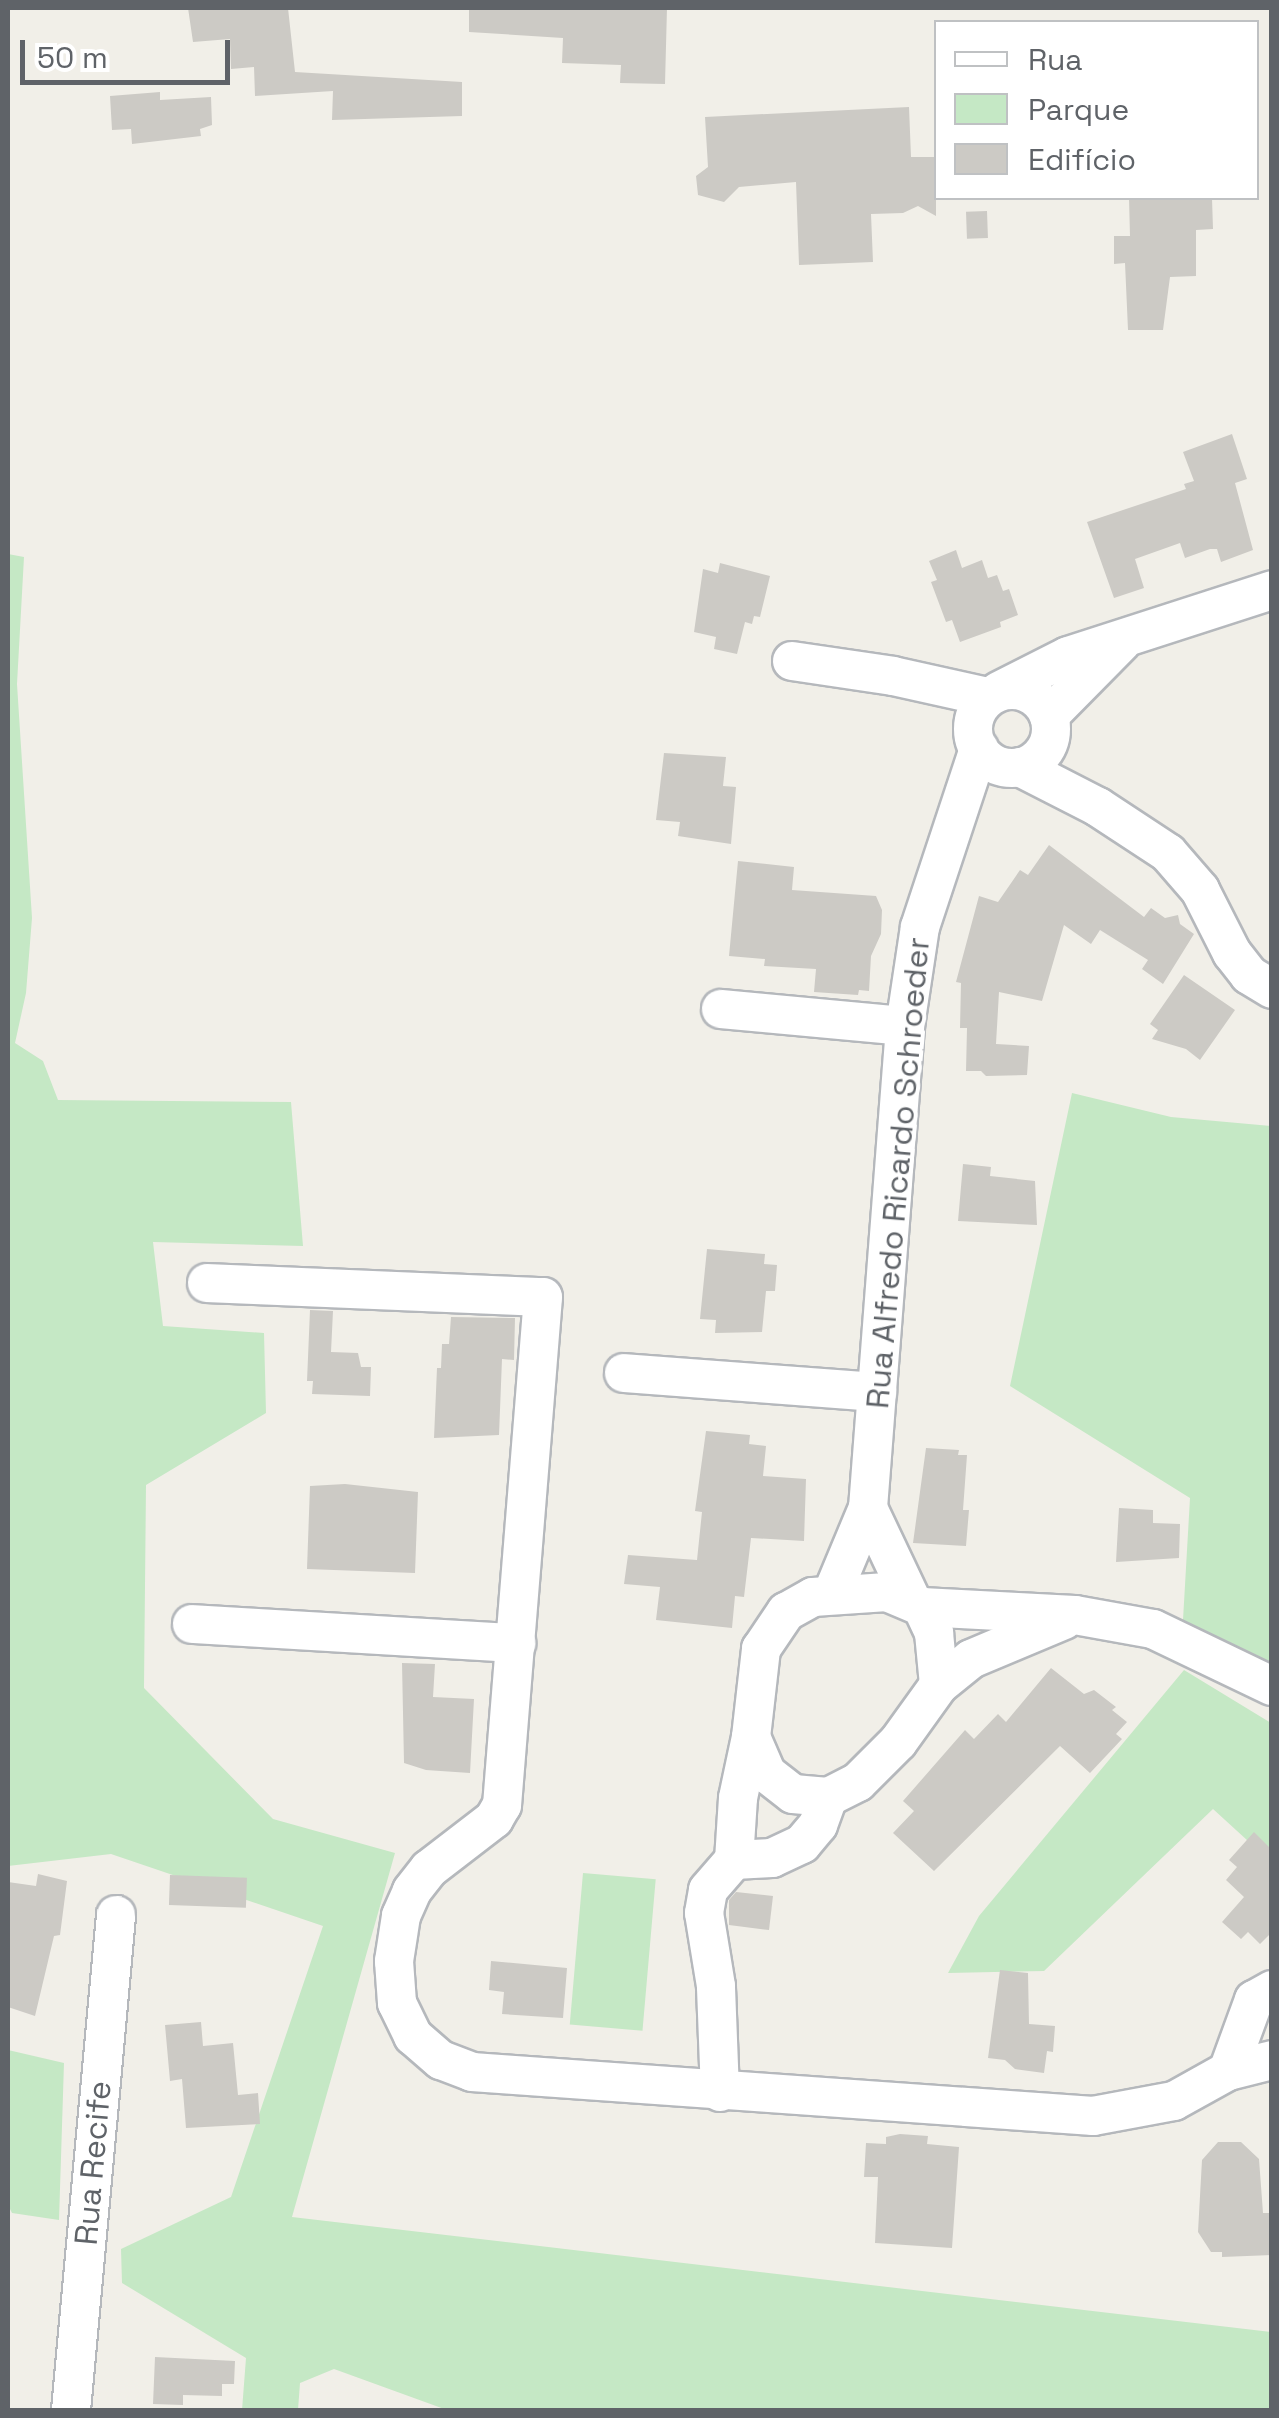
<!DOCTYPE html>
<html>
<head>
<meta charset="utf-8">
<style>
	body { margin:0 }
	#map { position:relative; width:1279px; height:2418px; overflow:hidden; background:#f1efe8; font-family:"Space Grotesk",sans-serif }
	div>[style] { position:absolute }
	.green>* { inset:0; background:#c5e8c5; transform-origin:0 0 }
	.building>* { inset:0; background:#cccac5; transform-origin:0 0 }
	.roads { filter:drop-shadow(2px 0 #b5b8bc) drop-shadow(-2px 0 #b5b8bc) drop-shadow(0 2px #b5b8bc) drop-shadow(0 -2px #b5b8bc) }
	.minor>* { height:38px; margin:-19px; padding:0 19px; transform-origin:19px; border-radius:19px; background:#fff }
	.minor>.ring { margin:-19px; padding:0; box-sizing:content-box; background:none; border:38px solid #fff; border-radius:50% }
	span { translate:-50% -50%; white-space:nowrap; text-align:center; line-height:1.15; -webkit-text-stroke:8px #fff; paint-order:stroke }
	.street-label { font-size:32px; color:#5f6368 }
	.frame { position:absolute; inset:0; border:10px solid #5f6368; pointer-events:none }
	.legend { position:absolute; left:934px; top:20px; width:325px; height:180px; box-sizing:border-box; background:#fff; border:2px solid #bfc1c3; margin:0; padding:12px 18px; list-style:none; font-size:30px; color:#5f6368 }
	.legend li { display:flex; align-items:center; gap:20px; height:50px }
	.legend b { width:50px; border:2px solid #bfc1c3 }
	.scale { position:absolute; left:20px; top:40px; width:210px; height:45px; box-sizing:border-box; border:5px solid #5f6368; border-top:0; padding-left:12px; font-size:30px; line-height:35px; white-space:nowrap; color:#5f6368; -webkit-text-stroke:8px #fff; paint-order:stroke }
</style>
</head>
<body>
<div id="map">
	<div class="green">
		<div style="clip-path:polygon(8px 554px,24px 557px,17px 684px,32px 918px,26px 993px,15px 1043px,43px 1061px,58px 1100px,291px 1102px,303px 1246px,153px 1242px,163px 1326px,264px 1333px,266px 1413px,146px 1485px,144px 1688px,273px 1819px,395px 1853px,292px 2217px,1271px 2332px,1271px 2410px,447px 2410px,334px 2369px,300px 2383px,298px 2410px,242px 2410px,246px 2358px,122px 2283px,121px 2249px,231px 2197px,323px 1926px,111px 1854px,8px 1866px)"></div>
		<div style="clip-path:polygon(1072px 1093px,1171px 1117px,1271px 1126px,1271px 1670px,1183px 1620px,1190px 1498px,1010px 1386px)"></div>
		<div style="clip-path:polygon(1184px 1670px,1271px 1723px,1271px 1862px,1213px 1809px,1044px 1971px,948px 1973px,979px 1916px)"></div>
		<div style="left:583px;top:1873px;width:73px;height:152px;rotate:5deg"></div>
		<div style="clip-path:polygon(8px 2050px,64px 2063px,59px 2220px,12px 2213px,8px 2205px)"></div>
	</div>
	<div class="building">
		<div style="clip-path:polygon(188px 8px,288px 8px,295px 72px,462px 82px,462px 116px,332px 120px,333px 91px,255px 96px,254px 67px,231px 69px,230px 39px,193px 42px)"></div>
		<div style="clip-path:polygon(469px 8px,667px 8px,665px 84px,620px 83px,621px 65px,562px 63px,563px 38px,469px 32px)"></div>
		<div style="clip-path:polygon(160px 92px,160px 100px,211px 97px,212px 125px,200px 129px,201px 136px,132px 144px,131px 129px,112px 130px,110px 96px)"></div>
		<div style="clip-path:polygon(909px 107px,911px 157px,936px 157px,936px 216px,918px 206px,903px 213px,871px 214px,873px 262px,799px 265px,796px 182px,739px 187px,724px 202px,698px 195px,696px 176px,708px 167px,705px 117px)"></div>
		<div style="clip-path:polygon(1129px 198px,1212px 198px,1213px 229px,1196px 230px,1196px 276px,1170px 277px,1163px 330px,1128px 330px,1125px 263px,1114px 264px,1114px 236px,1130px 236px)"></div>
		<div style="left:987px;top:211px;width:27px;height:21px;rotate:88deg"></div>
		<div style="clip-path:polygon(1232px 434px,1247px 479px,1235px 483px,1253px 550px,1221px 562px,1217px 549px,1210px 549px,1185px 558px,1180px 543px,1135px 559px,1144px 588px,1114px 598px,1087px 522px,1186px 489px,1184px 484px,1194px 481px,1183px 452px)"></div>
		<div style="clip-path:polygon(956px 550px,962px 568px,982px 560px,988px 578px,997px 575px,1003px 591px,1009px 589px,1018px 615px,1000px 622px,1001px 627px,960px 642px,952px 620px,946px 622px,931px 582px,937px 580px,929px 561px)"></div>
		<div style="clip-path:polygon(720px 563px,770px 576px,760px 617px,754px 616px,752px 624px,745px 622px,737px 654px,714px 649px,716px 637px,694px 632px,703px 569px,718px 573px)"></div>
		<div style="clip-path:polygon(664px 753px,726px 757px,723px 786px,736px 787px,731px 844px,678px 836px,680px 822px,656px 820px)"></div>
		<div style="clip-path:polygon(1049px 845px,1144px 917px,1151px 908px,1165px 918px,1178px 915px,1180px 924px,1194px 934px,1163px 984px,1142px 969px,1148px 960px,1100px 930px,1091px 944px,1064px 925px,1042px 1001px,999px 992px,996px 1044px,1029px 1046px,1027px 1075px,986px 1076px,981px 1071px,966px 1071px,967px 1028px,960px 1028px,961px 983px,956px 982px,979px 896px,998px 902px,1020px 870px,1028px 875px)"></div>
		<div style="clip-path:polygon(738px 861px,794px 867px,792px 890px,876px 896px,882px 910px,881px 934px,871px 956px,869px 991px,859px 990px,858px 995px,814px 992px,816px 969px,764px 966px,765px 959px,729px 956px)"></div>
		<div style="clip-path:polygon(1184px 975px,1235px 1010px,1200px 1060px,1186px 1049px,1152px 1039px,1158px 1030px,1150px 1024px)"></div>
		<div style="clip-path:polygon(963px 1164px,991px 1167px,990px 1176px,1035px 1181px,1037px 1225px,958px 1221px)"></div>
		<div style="clip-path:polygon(707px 1249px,765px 1254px,764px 1264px,777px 1265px,775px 1291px,766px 1291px,762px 1332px,715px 1333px,716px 1320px,700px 1319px)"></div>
		<div style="clip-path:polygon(310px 1310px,333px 1311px,331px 1352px,358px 1353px,361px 1367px,371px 1367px,370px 1396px,312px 1394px,313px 1381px,307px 1381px)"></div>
		<div style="clip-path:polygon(451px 1317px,515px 1318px,514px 1360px,502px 1359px,499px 1435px,434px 1438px,437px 1368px,441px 1368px,442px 1344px,449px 1344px)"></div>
		<div style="clip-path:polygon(706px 1431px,750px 1435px,749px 1444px,766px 1446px,763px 1476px,806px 1479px,804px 1541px,751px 1538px,744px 1597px,735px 1596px,732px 1628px,656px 1620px,660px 1587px,624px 1584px,628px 1555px,697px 1560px,702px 1512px,695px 1511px)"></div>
		<div style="clip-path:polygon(926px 1448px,959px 1450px,958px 1455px,967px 1455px,963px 1510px,969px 1510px,966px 1546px,913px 1543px)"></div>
		<div style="clip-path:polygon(345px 1484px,418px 1492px,415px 1573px,307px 1569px,310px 1486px)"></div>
		<div style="clip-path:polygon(1119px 1508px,1153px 1510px,1153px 1523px,1180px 1524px,1179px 1558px,1116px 1562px)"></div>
		<div style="clip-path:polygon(402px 1663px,435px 1664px,433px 1697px,474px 1699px,470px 1773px,426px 1770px,404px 1763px)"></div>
		<div style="clip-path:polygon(1051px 1668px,1084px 1694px,1094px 1690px,1116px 1707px,1112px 1710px,1127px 1722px,1116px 1734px,1122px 1739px,1090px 1773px,1060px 1746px,934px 1871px,893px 1833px,914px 1811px,903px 1801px,965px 1730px,974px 1739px,998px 1714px,1006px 1722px)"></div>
		<div style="clip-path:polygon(1254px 1832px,1272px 1850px,1272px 1932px,1260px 1944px,1248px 1932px,1241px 1939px,1222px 1922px,1244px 1897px,1226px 1880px,1237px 1867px,1229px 1860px)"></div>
		<div style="clip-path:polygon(38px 1874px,67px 1881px,60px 1935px,54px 1936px,35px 2016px,8px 2007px,8px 1882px,36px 1886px)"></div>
		<div style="left:170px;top:1875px;width:77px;height:30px;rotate:2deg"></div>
		<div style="clip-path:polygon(736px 1892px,773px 1896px,769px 1930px,729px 1925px,729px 1900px)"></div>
		<div style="clip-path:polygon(491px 1961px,567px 1968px,563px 2018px,502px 2014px,504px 1992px,489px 1990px)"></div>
		<div style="clip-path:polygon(1000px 1970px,1028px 1973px,1029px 2024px,1055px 2026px,1053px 2052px,1047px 2051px,1044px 2073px,1015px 2069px,1005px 2060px,988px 2058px)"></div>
		<div style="clip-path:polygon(201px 2022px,203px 2046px,233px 2043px,238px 2095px,258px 2093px,260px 2124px,186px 2128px,182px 2079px,170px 2081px,165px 2025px)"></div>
		<div style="clip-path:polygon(900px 2134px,928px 2136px,927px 2144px,959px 2147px,952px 2248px,875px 2243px,878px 2177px,864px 2177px,866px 2143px,886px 2144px,886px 2137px)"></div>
		<div style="clip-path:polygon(1218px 2142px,1241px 2142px,1259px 2159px,1263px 2213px,1272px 2213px,1272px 2255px,1222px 2257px,1222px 2252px,1211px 2252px,1198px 2232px,1202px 2160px)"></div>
		<div style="clip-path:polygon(155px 2357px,235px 2361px,234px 2384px,222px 2384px,222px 2396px,183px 2395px,183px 2405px,153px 2404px)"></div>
	</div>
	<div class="roads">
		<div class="minor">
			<div style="left:792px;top:661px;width:102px;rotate:8.4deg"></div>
			<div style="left:893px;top:676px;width:97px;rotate:12.5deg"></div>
			<div class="ring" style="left:973px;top:690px;width:40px;height:40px"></div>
			<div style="left:999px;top:691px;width:77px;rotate:-26.9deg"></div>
			<div style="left:1068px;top:656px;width:214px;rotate:-17.9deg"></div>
			<div style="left:1049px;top:716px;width:104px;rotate:-45.4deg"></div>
			<div style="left:1020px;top:767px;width:88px;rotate:27.1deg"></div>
			<div style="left:1098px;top:807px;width:84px;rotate:33.3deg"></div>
			<div style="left:1168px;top:853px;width:49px;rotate:49.1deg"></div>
			<div style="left:1200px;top:890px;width:71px;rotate:63.1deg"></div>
			<div style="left:1232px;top:953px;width:28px;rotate:52deg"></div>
			<div style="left:1249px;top:975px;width:27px;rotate:31deg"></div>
			<div style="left:721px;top:1009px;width:185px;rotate:5.3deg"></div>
			<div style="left:207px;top:1283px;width:336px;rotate:2.4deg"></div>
			<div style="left:543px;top:1297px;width:510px;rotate:94.61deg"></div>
			<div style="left:502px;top:1805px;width:16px;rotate:120deg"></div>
			<div style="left:494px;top:1819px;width:82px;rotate:142.4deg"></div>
			<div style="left:429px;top:1869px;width:28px;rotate:128deg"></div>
			<div style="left:412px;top:1891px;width:27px;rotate:114deg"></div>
			<div style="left:401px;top:1916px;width:46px;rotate:98.8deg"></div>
			<div style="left:394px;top:1961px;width:42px;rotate:85.9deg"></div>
			<div style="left:397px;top:2003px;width:37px;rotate:64deg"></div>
			<div style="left:413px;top:2036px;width:37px;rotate:41deg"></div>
			<div style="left:441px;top:2060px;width:33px;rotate:21deg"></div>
			<div style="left:472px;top:2072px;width:623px;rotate:4.05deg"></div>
			<div style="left:1093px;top:2116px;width:82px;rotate:-10.5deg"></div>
			<div style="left:1174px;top:2101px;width:62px;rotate:-29.1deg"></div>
			<div style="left:1228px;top:2071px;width:45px;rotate:-14deg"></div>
			<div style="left:624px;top:1373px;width:254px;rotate:4.3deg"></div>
			<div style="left:868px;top:1508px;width:101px;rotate:64.7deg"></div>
			<div style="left:887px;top:1592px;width:38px;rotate:23deg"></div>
			<div style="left:922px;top:1607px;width:29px;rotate:65deg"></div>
			<div style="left:934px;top:1633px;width:52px;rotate:84.5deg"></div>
			<div style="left:939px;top:1685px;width:70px;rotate:125.7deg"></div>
			<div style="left:898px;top:1742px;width:57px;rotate:135deg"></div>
			<div style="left:858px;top:1782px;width:34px;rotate:153deg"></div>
			<div style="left:828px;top:1797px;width:35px;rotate:-175deg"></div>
			<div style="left:793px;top:1794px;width:33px;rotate:-142deg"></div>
			<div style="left:767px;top:1774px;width:40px;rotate:-113.4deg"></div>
			<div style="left:751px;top:1737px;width:89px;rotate:-83.5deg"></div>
			<div style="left:761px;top:1649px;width:45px;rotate:-56deg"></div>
			<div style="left:786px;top:1612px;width:31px;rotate:-29deg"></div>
			<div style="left:813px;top:1597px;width:74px;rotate:-3.9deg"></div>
			<div style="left:832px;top:1594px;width:93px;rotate:-67.3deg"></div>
			<div style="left:868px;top:1508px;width:483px;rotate:-85.6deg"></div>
			<div style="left:905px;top:1026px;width:100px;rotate:-81.4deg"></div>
			<div style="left:920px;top:927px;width:188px;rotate:-71.7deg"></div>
			<div style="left:922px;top:1607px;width:153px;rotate:3deg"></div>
			<div style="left:1075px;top:1615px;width:79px;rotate:10.2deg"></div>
			<div style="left:1153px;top:1629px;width:132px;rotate:25.6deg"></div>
			<div style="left:192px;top:1624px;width:325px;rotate:3.4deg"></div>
			<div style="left:939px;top:1685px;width:41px;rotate:-39.1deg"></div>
			<div style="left:971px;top:1659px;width:101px;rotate:-22.8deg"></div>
			<div style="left:734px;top:1860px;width:62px;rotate:-86.3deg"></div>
			<div style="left:738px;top:1798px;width:62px;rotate:-78deg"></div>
			<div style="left:1228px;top:2071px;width:76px;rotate:-69.9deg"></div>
			<div style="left:1254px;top:2000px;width:21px;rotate:-29deg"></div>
			<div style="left:720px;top:2092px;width:106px;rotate:-92.2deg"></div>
			<div style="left:716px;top:1986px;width:74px;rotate:-99.3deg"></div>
			<div style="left:704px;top:1913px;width:23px;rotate:-80deg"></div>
			<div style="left:708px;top:1890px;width:40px;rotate:-49deg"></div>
			<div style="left:734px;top:1860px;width:38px;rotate:-3deg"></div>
			<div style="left:772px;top:1858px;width:33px;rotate:-25deg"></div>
			<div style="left:802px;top:1844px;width:25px;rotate:-50deg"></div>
			<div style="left:818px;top:1825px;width:30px;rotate:-70deg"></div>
			<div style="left:71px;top:2410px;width:497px;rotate:-84.8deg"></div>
		</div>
	</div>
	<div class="street-label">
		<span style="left:898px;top:1173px;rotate:-85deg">Rua Alfredo Ricardo Schroeder</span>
		<span style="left:93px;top:2163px;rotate:-85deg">Rua Recife</span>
	</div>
	<div class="frame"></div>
	<ul class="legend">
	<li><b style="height:12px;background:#fff"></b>Rua</li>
	<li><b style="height:28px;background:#c5e8c5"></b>Parque</li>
	<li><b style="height:28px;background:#cccac5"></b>Edifício</li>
	</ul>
	<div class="scale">50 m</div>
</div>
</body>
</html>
